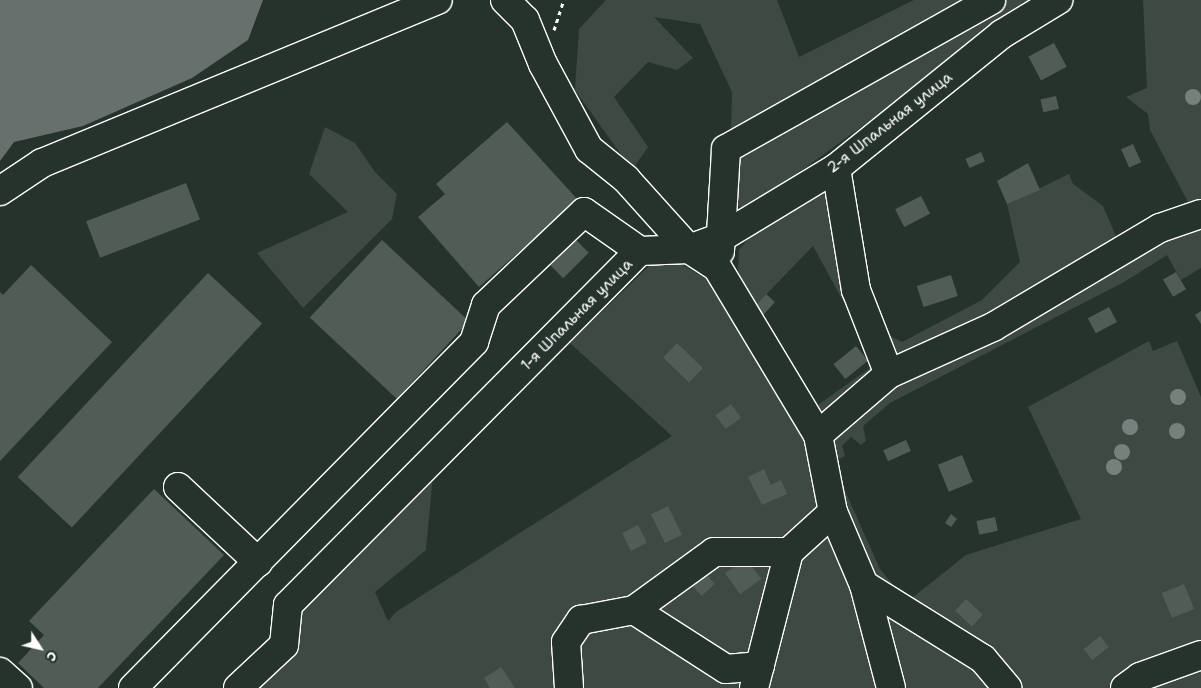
<!DOCTYPE html>
<html>
<head>
<meta charset="utf-8">
<style>
	body { margin:0 }
	#map { position:relative; width:1201px; height:688px; overflow:hidden; background:#26332d; font-family:"Shantell Sans",sans-serif }
	div>[style] { position:absolute }
	.green>* { inset:0; background:#3e4944 }
	.water>* { inset:0; background:#67706c }
	.building>* { inset:0; background:#515c57; transform-origin:0 0 }
	.path>* { height:3px; margin-top:-1.5px; transform-origin:0; background:repeating-linear-gradient(90deg,#fff 0 4px,transparent 0 8px) }
	.roads { filter:drop-shadow(1px 0 #fff) drop-shadow(-1px 0 #fff) drop-shadow(0 1px #fff) drop-shadow(0 -1px #fff) }
	.minor>* { height:28px; margin:-14px; padding:0 14px; transform-origin:14px; border-radius:14px; background:#26332d }
	.trees>* { width:16px; height:16px; margin:-8px; border-radius:50%; background:#78807d }
	span { translate:-50% -50%; white-space:nowrap; text-align:center; line-height:1.15; -webkit-text-stroke:4.5px #26332d; paint-order:stroke }
	.street-label { font-size:15px; color:#fff }
	.north { position:absolute; left:15px; top:623px; width:50px; height:50px; -webkit-text-stroke:4px #26332d; paint-order:stroke; rotate:125deg; font-size:14px; font-weight:700; line-height:20px; text-align:center; color:#fff }
	.north::after { content:''; display:block; margin:auto; width:18px; height:22px; background:#fff; clip-path:polygon(50% 0,100% 100%,50% 72%,0 100%) }
</style>
</head>
<body>
<div id="map">
	<div class="green">
		<div style="clip-path:polygon(606px 0,777px 0,799px 57px,914px 0,1044px 0,986px 36px,746px 211px,729px 200px,732px 92px,700px 24px,654px 17px,693px 58px,677px 70px,648px 62px,614px 97px,648px 147px,632px 170px,575px 90px,579px 29px)"></div>
		<div style="clip-path:polygon(evenodd,1143px 0,1201px 0,1201px 268px,1181px 280px,1167px 255px,1124px 282px,890px 403px,863px 426px,866px 441px,861px 445px,851px 437px,842px 446px,845px 456px,836px 460px,846px 493px,880px 569px,907px 602px,966px 555px,1081px 519px,1028px 407px,1149px 341px,1153px 351px,1177px 341px,1201px 397px,1201px 688px,251px 688px,296px 606px,433px 474px,426px 550px,375px 592px,388px 621px,396px 612px,672px 436px,570px 343px,652px 263px,679px 263px,753px 306px,738px 272px,739px 250px,763px 222px,843px 175px,856px 250px,880px 331px,902px 342px,982px 300px,1020px 262px,1007px 204px,1069px 174px,1073px 184px,1103px 206px,1117px 239px,1189px 204px,1150px 130px,1148px 114px,1126px 97px,1147px 88px,1143px 0,813px 246px,877px 363px,815px 407px,754px 307px,813px 246px)"></div>
		<div style="clip-path:polygon(325px 127px,355px 143px,375px 172px,397px 194px,392px 219px,303px 308px,257px 253px,348px 212px,309px 174px)"></div>
	</div>
	<div class="water">
		<div style="clip-path:polygon(0 0,263px 0,248px 40px,192px 78px,83px 126px,14px 142px,0 161px)"></div>
	</div>
	<div class="building">
		<div style="left:1054px;top:43px;width:27px;height:29px;rotate:62deg"></div>
		<div style="left:1056px;top:96px;width:13px;height:16px;rotate:77deg"></div>
		<div style="clip-path:polygon(507px 122px,578px 200px,479px 287px,418px 217px,445px 194px,436px 184px)"></div>
		<div style="left:1133px;top:144px;width:20px;height:13px;rotate:66deg"></div>
		<div style="left:981px;top:152px;width:10px;height:17px;rotate:66deg"></div>
		<div style="clip-path:polygon(1028px 163px,1040px 190px,1007px 204px,997px 181px)"></div>
		<div style="left:186px;top:183px;width:39px;height:107px;rotate:69deg"></div>
		<div style="left:921px;top:196px;width:20px;height:29px;rotate:63deg"></div>
		<div style="left:382px;top:240px;width:119px;height:106px;rotate:43deg"></div>
		<div style="left:576px;top:240px;width:18px;height:36px;rotate:45deg"></div>
		<div style="clip-path:polygon(31px 265px,112px 342px,0 461px,0 292px,3px 295px)"></div>
		<div style="left:1176px;top:272px;width:20px;height:15px;rotate:60deg"></div>
		<div style="left:208px;top:273px;width:74px;height:279px;rotate:43deg"></div>
		<div style="left:951px;top:275px;width:22px;height:36px;rotate:72deg"></div>
		<div style="left:766px;top:294px;width:12px;height:18px;rotate:42deg"></div>
		<div style="left:1109px;top:307px;width:17px;height:24px;rotate:62deg"></div>
		<div style="clip-path:polygon(1201px 311px,1201px 324px,1195px 315px)"></div>
		<div style="left:677px;top:343px;width:36px;height:20px;rotate:44deg"></div>
		<div style="left:856px;top:346px;width:19px;height:29px;rotate:51deg"></div>
		<div style="left:731px;top:404px;width:17px;height:19px;rotate:54deg"></div>
		<div style="left:906px;top:440px;width:12px;height:25px;rotate:66deg"></div>
		<div style="left:962px;top:455px;width:29px;height:26px;rotate:68deg"></div>
		<div style="clip-path:polygon(764px 469px,771px 485px,781px 480px,787px 494px,762px 505px,748px 477px)"></div>
		<div style="clip-path:polygon(154px 489px,224px 555px,98px 688px,44px 688px,18px 663px,44px 635px,29px 621px)"></div>
		<div style="left:668px;top:506px;width:32px;height:19px;rotate:64deg"></div>
		<div style="clip-path:polygon(951px 514px,957px 519px,951px 527px,945px 523px)"></div>
		<div style="left:995px;top:517px;width:14px;height:19px;rotate:78deg"></div>
		<div style="left:638px;top:525px;width:20px;height:18px;rotate:63deg"></div>
		<div style="left:746px;top:558px;width:26px;height:26px;rotate:54deg"></div>
		<div style="left:704px;top:572px;width:16px;height:18px;rotate:47deg"></div>
		<div style="left:1184px;top:584px;width:27px;height:24px;rotate:68deg"></div>
		<div style="left:966px;top:599px;width:23px;height:16px;rotate:43deg"></div>
		<div style="left:1100px;top:636px;width:14px;height:21px;rotate:51deg"></div>
		<div style="clip-path:polygon(501px 667px,515px 688px,490px 688px,484px 678px)"></div>
	</div>
	<div class="path">
		<div style="left:554px;top:30px;width:32px;rotate:-72deg"></div>
	</div>
	<div class="roads">
		<div class="minor">
			<div style="left:505px;top:0;width:28px;rotate:45deg"></div>
			<div style="left:525px;top:20px;width:48px;rotate:67.8deg"></div>
			<div style="left:543px;top:64px;width:97px;rotate:61.6deg"></div>
			<div style="left:589px;top:149px;width:48px;rotate:39deg"></div>
			<div style="left:626px;top:179px;width:94px;rotate:48deg"></div>
			<div style="left:689px;top:249px;width:33px;rotate:33deg"></div>
			<div style="left:717px;top:267px;width:196px;rotate:59deg"></div>
			<div style="left:818px;top:435px;width:78px;rotate:79deg"></div>
			<div style="left:833px;top:512px;width:79px;rotate:67deg"></div>
			<div style="left:864px;top:585px;width:106px;rotate:75.3deg"></div>
			<div style="left:836px;top:168px;width:124px;rotate:80.7deg"></div>
			<div style="left:856px;top:290px;width:90px;rotate:68.6deg"></div>
			<div style="left:0;top:191px;width:50px;rotate:-33.7deg"></div>
			<div style="left:42px;top:163px;width:428px;rotate:-22.4deg"></div>
			<div style="left:720px;top:251px;width:102px;rotate:-86.6deg"></div>
			<div style="left:726px;top:149px;width:304px;rotate:-29.3deg"></div>
			<div style="left:818px;top:435px;width:94px;rotate:-40.7deg"></div>
			<div style="left:889px;top:374px;width:114px;rotate:-24.3deg"></div>
			<div style="left:993px;top:327px;width:194px;rotate:-30.7deg"></div>
			<div style="left:1160px;top:228px;width:43px;rotate:-18.9deg"></div>
			<div style="left:178px;top:487px;width:110px;rotate:43.2deg"></div>
			<div style="left:864px;top:585px;width:140px;rotate:31.9deg"></div>
			<div style="left:983px;top:659px;width:38px;rotate:50deg"></div>
			<div style="left:634px;top:610px;width:109px;rotate:32.7deg"></div>
			<div style="left:726px;top:669px;width:34px;rotate:-5deg"></div>
			<div style="left:0;top:672px;width:24px;rotate:42deg"></div>
			<div style="left:133px;top:688px;width:486px;rotate:-45.4deg"></div>
			<div style="left:474px;top:342px;width:39px;rotate:-72deg"></div>
			<div style="left:486px;top:305px;width:135px;rotate:-43.5deg"></div>
			<div style="left:584px;top:212px;width:68px;rotate:34.9deg"></div>
			<div style="left:238px;top:688px;width:63px;rotate:-43.1deg"></div>
			<div style="left:284px;top:645px;width:40px;rotate:-84.3deg"></div>
			<div style="left:288px;top:605px;width:499px;rotate:-45.2deg"></div>
			<div style="left:640px;top:251px;width:49px;rotate:-2.3deg"></div>
			<div style="left:689px;top:249px;width:35px;rotate:-20deg"></div>
			<div style="left:722px;top:237px;width:133px;rotate:-31.2deg"></div>
			<div style="left:836px;top:168px;width:213px;rotate:-38.9deg"></div>
			<div style="left:1002px;top:34px;width:66px;rotate:-31.3deg"></div>
			<div style="left:569px;top:688px;width:46px;rotate:-93.7deg"></div>
			<div style="left:566px;top:642px;width:27px;rotate:-56deg"></div>
			<div style="left:581px;top:620px;width:54px;rotate:-10.7deg"></div>
			<div style="left:634px;top:610px;width:99px;rotate:-35.9deg"></div>
			<div style="left:714px;top:552px;width:75px"></div>
			<div style="left:754px;top:688px;width:140px;rotate:-75.6deg"></div>
			<div style="left:789px;top:552px;width:59px;rotate:-42.3deg"></div>
			<div style="left:1125px;top:688px;width:19px;rotate:-36deg"></div>
			<div style="left:1140px;top:677px;width:65px;rotate:-19.8deg"></div>
		</div>
	</div>
	<div class="trees">
		<div style="left:1193px;top:97px"></div>
		<div style="left:1178px;top:397px"></div>
		<div style="left:1130px;top:427px"></div>
		<div style="left:1177px;top:431px"></div>
		<div style="left:1122px;top:452px"></div>
		<div style="left:1114px;top:467px"></div>
	</div>
	<div class="street-label">
		<span style="left:890px;top:123px;rotate:-38deg">2-я Шпальная улица</span>
		<span style="left:577px;top:315px;rotate:-45deg">1-я Шпальная улица</span>
	</div>
	<div class="north">С</div>
</div>
</body>
</html>
